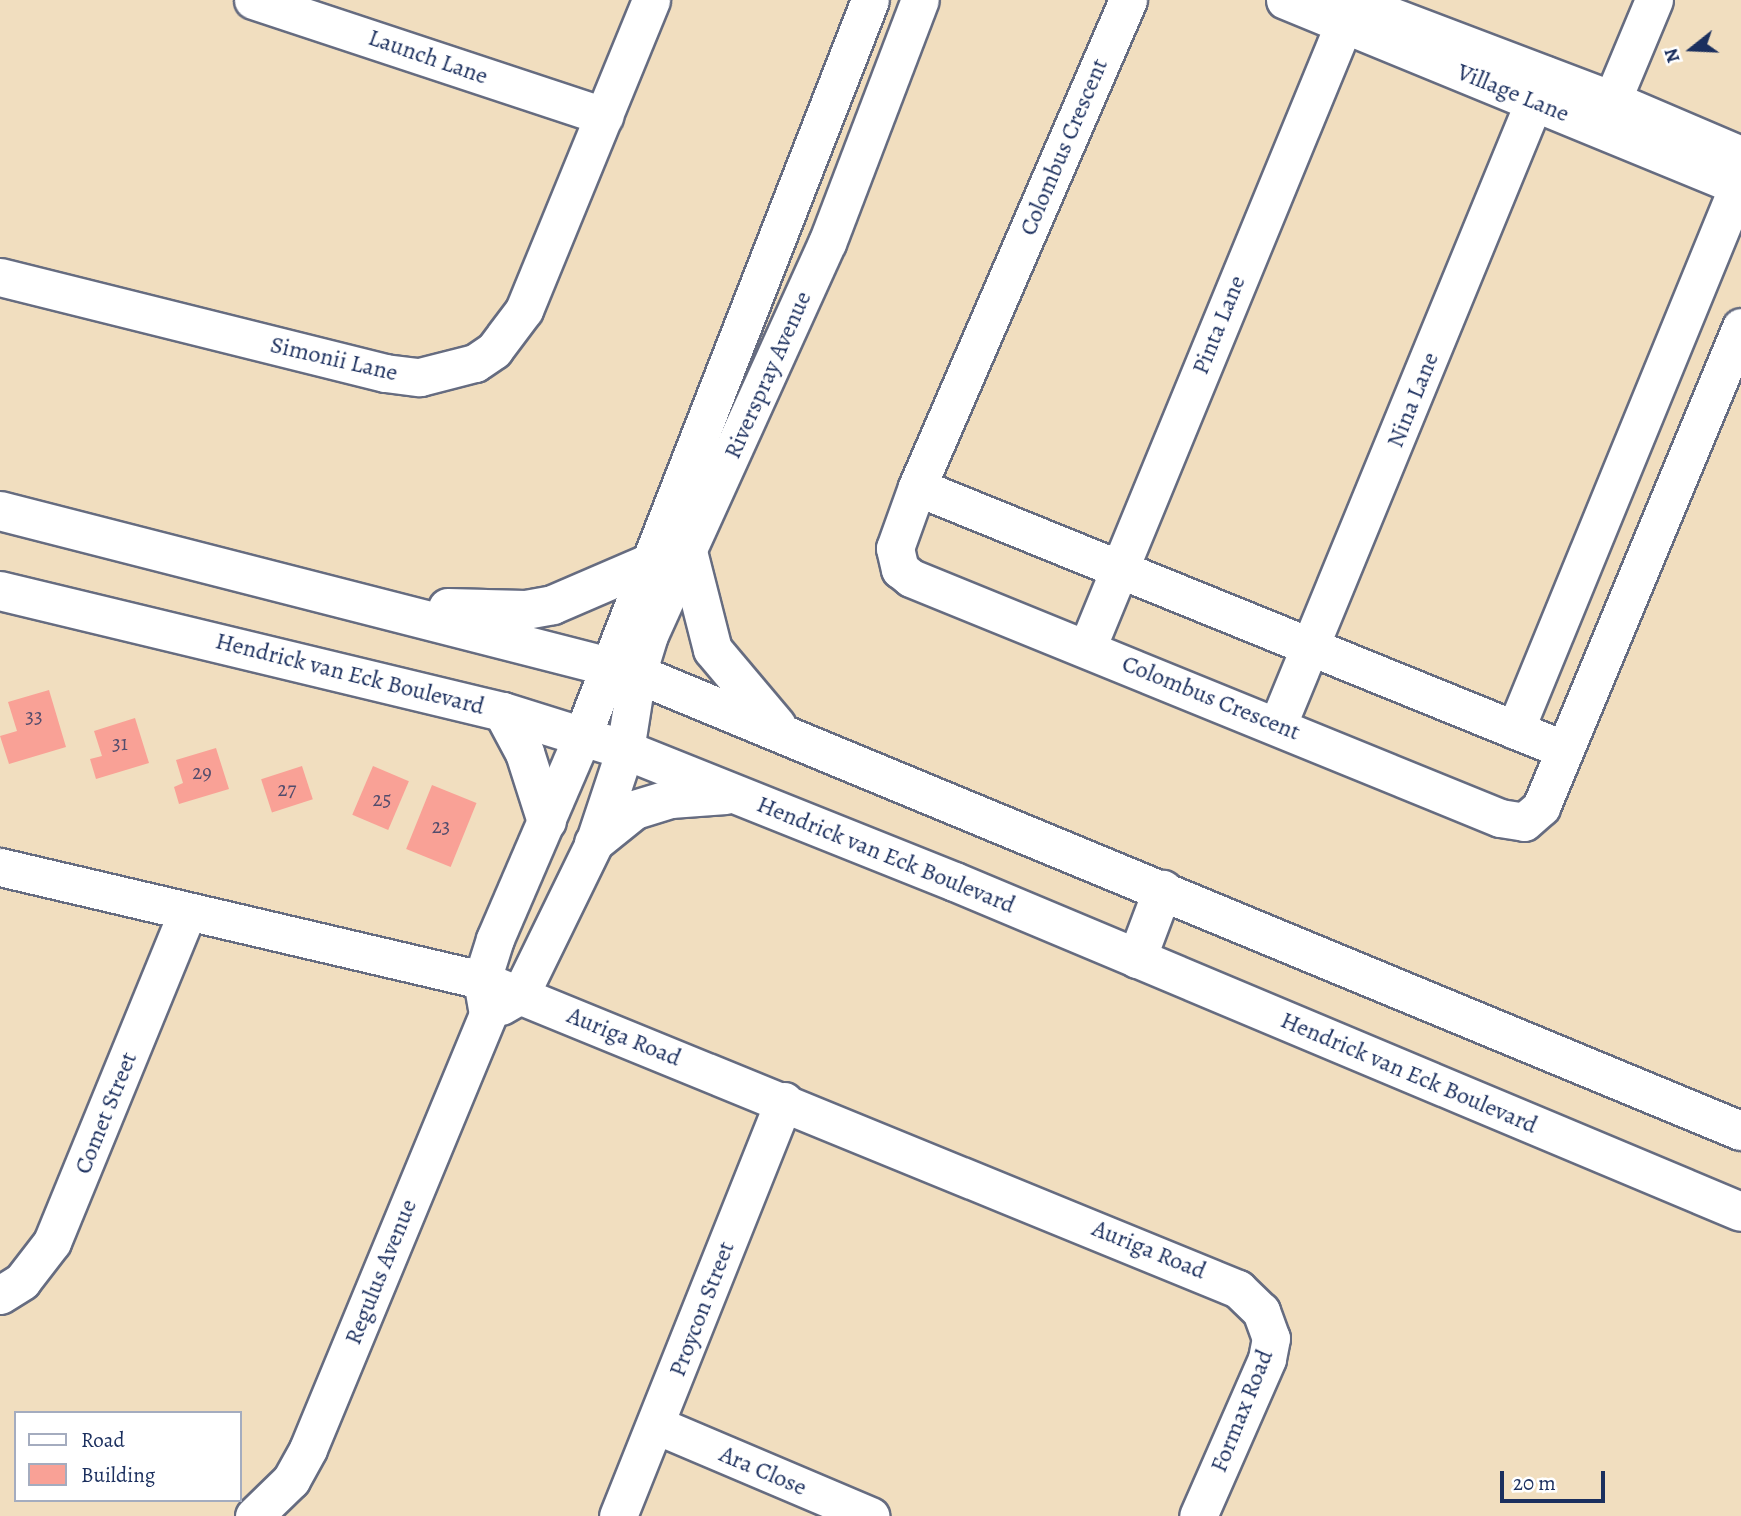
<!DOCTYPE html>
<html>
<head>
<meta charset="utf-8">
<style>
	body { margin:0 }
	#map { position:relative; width:1741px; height:1516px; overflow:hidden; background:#f1debf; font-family:Alegreya,serif }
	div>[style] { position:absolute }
	.building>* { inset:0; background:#f9a196; transform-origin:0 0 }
	.roads { filter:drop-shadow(2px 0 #666c80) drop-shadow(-2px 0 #666c80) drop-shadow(0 2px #666c80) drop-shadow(0 -2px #666c80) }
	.minor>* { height:37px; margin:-18.5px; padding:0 18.5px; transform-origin:18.5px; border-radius:18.5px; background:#fff }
	.secondary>* { height:38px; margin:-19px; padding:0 19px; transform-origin:19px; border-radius:19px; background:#fff }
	span { translate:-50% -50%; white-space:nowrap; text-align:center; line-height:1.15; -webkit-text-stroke:5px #fff; paint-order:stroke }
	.number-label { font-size:21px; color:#524c6c }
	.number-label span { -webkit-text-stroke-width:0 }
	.street-label { font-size:24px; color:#1b2f5e }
	.legend { position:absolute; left:14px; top:1411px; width:228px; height:91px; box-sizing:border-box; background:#fff; border:2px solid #a4acbf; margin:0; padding:9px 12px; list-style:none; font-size:21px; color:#1b2f5e }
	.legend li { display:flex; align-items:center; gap:14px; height:35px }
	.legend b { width:35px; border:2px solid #a4acbf }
	.north { position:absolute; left:1657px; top:14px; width:70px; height:70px; -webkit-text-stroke:5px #fff; paint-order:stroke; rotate:252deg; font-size:19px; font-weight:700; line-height:28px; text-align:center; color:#1b2f5e }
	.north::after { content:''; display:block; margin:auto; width:24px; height:32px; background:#1b2f5e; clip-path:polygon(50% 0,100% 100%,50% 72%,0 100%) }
	.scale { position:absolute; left:1500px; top:1471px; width:105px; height:32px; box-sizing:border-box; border:4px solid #1b2f5e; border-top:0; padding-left:9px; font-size:21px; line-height:24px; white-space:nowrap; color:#1b2f5e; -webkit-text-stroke:5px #fff; paint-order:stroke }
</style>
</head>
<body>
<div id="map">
	<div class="building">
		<div style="clip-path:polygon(49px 690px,66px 747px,9px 764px,0 736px,17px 731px,8px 702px)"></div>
		<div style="clip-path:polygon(135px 718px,149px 763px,96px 779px,90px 759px,102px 756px,94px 731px)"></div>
		<div style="clip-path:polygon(216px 748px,229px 789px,179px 804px,174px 787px,183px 783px,176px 760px)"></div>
		<div style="left:302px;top:766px;width:35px;height:43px;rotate:72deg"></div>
		<div style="left:373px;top:766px;width:39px;height:53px;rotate:23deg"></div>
		<div style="left:432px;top:785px;width:48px;height:69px;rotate:22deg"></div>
	</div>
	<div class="roads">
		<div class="minor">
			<div style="left:253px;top:0;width:370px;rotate:18.3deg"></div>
			<div style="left:1128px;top:0;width:531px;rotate:113.43deg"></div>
			<div style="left:917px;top:487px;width:65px;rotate:109.8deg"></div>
			<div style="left:895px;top:548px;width:22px;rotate:77deg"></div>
			<div style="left:900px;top:569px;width:14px;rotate:39deg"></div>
			<div style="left:911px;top:578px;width:636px;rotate:22.17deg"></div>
			<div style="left:1500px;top:818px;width:24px;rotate:9deg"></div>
			<div style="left:1524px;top:822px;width:23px;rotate:-41deg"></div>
			<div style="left:1541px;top:807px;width:520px;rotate:-67.38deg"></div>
			<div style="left:1285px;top:0;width:493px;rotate:22.3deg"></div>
			<div style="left:1349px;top:0;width:281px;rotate:20.8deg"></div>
			<div style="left:1612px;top:100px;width:140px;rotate:23.1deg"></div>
			<div style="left:1603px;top:122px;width:132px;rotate:-67.3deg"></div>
			<div style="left:0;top:277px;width:397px;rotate:14deg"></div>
			<div style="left:385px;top:373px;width:35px;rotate:7deg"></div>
			<div style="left:420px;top:377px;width:57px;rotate:-14.3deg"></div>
			<div style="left:475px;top:363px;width:23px;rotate:-34deg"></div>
			<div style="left:494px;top:350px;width:50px;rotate:-53.1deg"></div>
			<div style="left:524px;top:310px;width:335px;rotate:-67.7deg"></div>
			<div style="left:917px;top:487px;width:699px;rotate:22.09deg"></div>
			<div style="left:1087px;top:648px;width:699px;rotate:-67.62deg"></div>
			<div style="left:1278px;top:724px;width:702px;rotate:-67.64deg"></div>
			<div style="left:1515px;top:730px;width:596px;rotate:-67.7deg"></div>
			<div style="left:0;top:867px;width:495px;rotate:13.2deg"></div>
			<div style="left:482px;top:980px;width:817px;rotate:22.23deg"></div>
			<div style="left:1238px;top:1289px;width:32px;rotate:44deg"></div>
			<div style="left:1261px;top:1311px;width:29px;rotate:70deg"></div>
			<div style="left:1271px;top:1338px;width:21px;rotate:101deg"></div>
			<div style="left:1267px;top:1359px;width:171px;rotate:113.7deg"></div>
			<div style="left:501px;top:1006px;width:22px;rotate:-30deg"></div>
			<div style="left:520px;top:995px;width:169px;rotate:-64deg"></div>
			<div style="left:594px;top:843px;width:98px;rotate:-71.6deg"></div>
			<div style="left:625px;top:750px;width:77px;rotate:-81deg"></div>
			<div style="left:637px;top:674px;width:41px;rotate:-72.9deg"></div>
			<div style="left:649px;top:635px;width:431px;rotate:-65.6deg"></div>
			<div style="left:827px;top:243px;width:260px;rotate:-69.1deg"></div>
			<div style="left:0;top:1295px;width:26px;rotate:-32deg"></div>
			<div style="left:22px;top:1281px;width:49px;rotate:-52.4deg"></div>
			<div style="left:52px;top:1242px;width:356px;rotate:-67.7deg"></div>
			<div style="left:656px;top:1425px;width:233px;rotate:23deg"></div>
			<div style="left:254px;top:1516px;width:52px;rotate:-44.2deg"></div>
			<div style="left:291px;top:1480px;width:35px;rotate:-61deg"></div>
			<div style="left:308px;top:1449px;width:471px;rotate:-67.5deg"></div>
			<div style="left:488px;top:1014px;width:35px;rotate:-100deg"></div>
			<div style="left:482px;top:980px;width:43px;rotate:-72.4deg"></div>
			<div style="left:495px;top:939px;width:218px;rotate:-66.7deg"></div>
			<div style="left:581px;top:739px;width:793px;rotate:-68.64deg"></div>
			<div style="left:618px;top:1516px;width:447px;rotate:-68.2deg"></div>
		</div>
		<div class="secondary">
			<div style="left:0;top:511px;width:658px;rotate:14.35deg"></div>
			<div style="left:637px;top:674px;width:1195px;rotate:22.49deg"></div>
			<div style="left:688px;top:552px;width:101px;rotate:75.7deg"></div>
			<div style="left:713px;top:650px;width:99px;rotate:49.9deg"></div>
			<div style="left:0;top:591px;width:517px;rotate:13.53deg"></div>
			<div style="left:503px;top:712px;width:128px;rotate:17.3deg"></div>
			<div style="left:625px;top:750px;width:355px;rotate:21.8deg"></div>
			<div style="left:955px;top:882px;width:852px;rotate:22.77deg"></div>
			<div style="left:448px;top:608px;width:78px;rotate:1.5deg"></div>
			<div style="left:526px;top:610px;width:27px;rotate:-10deg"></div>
			<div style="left:553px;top:605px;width:101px;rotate:-23.3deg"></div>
			<div style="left:503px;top:712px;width:47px;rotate:61.8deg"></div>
			<div style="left:525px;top:753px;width:72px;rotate:72.3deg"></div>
			<div style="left:594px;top:843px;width:53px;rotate:-38.8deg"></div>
			<div style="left:635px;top:810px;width:38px;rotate:-17deg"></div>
			<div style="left:671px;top:799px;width:55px;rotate:-4.2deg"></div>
			<div style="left:1137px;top:959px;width:74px;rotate:-69.4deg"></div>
		</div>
	</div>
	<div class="number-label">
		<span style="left:34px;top:716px">33</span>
		<span style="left:120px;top:743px">31</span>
		<span style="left:202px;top:772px">29</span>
		<span style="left:287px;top:789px">27</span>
		<span style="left:382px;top:799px">25</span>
		<span style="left:441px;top:826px">23</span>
	</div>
	<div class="street-label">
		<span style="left:428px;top:57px;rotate:19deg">Launch Lane</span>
		<span style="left:1513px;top:93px;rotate:22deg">Village Lane</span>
		<span style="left:1064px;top:147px;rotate:-67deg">Colombus Crescent</span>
		<span style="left:1219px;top:325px;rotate:-68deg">Pinta Lane</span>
		<span style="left:334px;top:359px;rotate:13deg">Simonii Lane</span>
		<span style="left:768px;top:375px;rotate:-66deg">Riverspray Avenue</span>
		<span style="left:1413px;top:400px;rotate:-68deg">Nina Lane</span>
		<span style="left:350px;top:674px;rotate:14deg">Hendrick van Eck Boulevard</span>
		<span style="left:1211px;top:698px;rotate:22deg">Colombus Crescent</span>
		<span style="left:886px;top:855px;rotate:22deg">Hendrick van Eck Boulevard</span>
		<span style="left:624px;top:1037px;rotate:22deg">Auriga Road</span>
		<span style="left:1409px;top:1073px;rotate:23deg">Hendrick van Eck Boulevard</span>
		<span style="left:106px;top:1113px;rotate:-68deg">Comet Street</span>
		<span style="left:1149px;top:1250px;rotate:22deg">Auriga Road</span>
		<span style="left:381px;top:1272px;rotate:-68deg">Regulus Avenue</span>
		<span style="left:702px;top:1309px;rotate:-69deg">Proycon Street</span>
		<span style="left:1242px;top:1411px;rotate:-68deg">Formax Road</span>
		<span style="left:763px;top:1471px;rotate:23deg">Ara Close</span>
	</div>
	<ul class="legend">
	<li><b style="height:9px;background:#fff"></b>Road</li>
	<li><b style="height:19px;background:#f9a196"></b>Building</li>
	</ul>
	<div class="north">N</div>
	<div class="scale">20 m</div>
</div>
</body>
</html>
